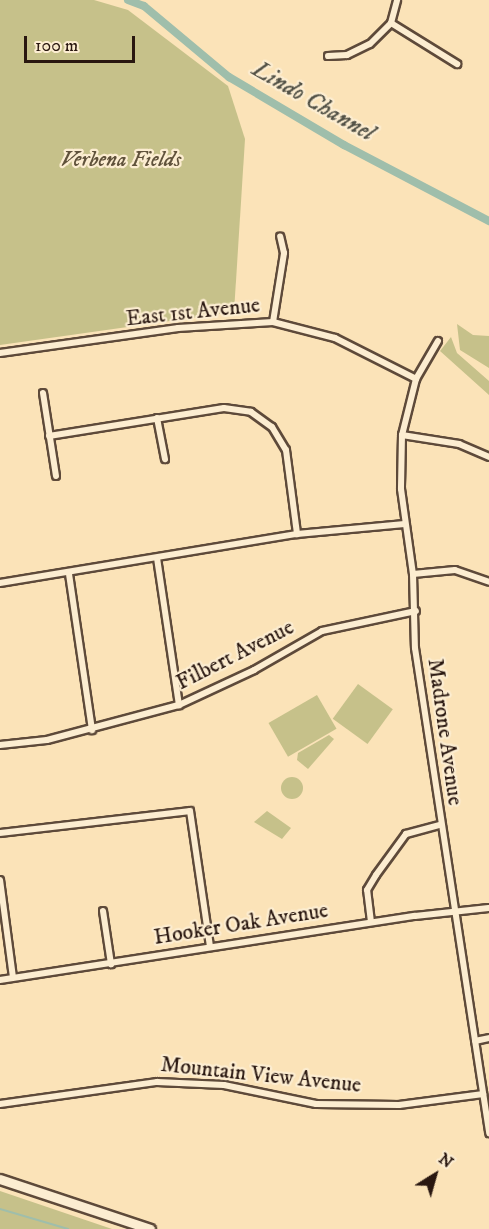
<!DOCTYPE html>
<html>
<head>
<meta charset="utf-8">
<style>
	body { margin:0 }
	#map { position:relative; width:489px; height:1229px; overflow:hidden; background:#fbe3b8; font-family:"IM FELL DW Pica",serif }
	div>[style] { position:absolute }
	.green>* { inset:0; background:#c6c18a; transform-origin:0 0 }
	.round { border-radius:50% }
	.stream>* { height:2px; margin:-1px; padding:0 1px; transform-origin:1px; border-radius:1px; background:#9fbeab }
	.canal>* { height:8px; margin:-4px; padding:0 4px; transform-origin:4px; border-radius:4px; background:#9fbeab }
	.roads { filter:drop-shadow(2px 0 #5e4a3a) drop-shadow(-2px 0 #5e4a3a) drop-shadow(0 2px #5e4a3a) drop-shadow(0 -2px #5e4a3a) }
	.street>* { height:6px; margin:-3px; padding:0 3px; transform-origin:3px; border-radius:3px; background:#fcedd1 }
	.secondary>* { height:9px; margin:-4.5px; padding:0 4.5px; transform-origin:4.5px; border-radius:4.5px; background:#fcedd1 }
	span { translate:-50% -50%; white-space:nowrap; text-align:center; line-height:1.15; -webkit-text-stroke:4.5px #fcedd1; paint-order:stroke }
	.park-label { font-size:22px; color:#60523b; font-style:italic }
	.street-label { font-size:22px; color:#291710 }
	.water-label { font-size:24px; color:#525146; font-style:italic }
	.north { position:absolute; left:405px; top:1145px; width:60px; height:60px; -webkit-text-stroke:4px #fcedd1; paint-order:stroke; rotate:37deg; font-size:16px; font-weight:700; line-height:24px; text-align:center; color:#291710 }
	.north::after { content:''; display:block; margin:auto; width:21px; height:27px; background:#291710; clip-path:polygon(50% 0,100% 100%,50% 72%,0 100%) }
	.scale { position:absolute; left:24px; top:36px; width:111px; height:27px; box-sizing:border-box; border:3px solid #291710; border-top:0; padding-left:8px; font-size:18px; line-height:21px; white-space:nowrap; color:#291710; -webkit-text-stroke:4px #fcedd1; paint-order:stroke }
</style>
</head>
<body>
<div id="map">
	<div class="green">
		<div style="clip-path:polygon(0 0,94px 0,128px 10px,228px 86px,245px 139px,234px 312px,0 345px)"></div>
		<div style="clip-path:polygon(457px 324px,473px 335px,489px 336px,489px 368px,460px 350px)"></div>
		<div style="clip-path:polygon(451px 337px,457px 353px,489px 381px,489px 395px,440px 351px)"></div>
		<div style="left:358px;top:684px;width:43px;height:43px;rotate:36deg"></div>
		<div style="left:317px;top:695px;width:39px;height:56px;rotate:60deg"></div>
		<div style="clip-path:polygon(329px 735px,334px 739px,308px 769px,297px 760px,298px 753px)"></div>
		<div class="round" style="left:281px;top:777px;width:22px;height:22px"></div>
		<div style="clip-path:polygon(267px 811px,291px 828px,282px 839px,254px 822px)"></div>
		<div style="clip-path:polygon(0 1191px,112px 1229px,0 1229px)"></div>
	</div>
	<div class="stream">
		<div style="left:0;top:1209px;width:71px;rotate:16.4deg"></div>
	</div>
	<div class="canal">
		<div style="left:128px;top:0;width:17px;rotate:21deg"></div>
		<div style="left:144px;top:6px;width:111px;rotate:39.9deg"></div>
		<div style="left:229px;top:77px;width:134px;rotate:30.6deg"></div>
		<div style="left:344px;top:145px;width:164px;rotate:27.7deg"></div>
	</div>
	<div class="roads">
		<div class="street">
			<div style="left:391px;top:23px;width:78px;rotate:31.8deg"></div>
			<div style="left:328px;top:56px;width:19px;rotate:-3deg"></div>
			<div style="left:347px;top:55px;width:25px;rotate:-26deg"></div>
			<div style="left:370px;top:44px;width:30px;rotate:-45deg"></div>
			<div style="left:391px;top:23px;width:24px;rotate:-75deg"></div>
			<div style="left:273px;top:322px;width:70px;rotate:-80.9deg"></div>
			<div style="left:284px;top:253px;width:17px;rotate:-103deg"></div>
			<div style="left:438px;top:341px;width:44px;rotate:120.1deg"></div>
			<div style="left:416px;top:379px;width:58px;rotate:104deg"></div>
			<div style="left:402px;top:435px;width:54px;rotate:91.1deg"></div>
			<div style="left:401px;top:489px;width:86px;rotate:82deg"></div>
			<div style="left:413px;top:574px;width:74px;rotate:88.5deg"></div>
			<div style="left:415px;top:648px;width:491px;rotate:81.3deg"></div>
			<div style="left:0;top:353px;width:180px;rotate:-8deg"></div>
			<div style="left:178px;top:328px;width:95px;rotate:-3.6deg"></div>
			<div style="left:273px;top:322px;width:64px;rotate:14.5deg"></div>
			<div style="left:335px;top:338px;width:91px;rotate:26.8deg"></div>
			<div style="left:43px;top:393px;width:84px;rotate:81.1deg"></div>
			<div style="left:157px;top:418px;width:42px;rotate:79deg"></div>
			<div style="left:402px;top:435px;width:58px;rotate:9deg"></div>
			<div style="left:459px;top:444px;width:33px;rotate:23deg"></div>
			<div style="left:49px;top:436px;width:177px;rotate:-9.1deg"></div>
			<div style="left:224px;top:408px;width:27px;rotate:8deg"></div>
			<div style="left:251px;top:412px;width:26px;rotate:36deg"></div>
			<div style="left:272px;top:427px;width:27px;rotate:59deg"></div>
			<div style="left:286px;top:450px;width:85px;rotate:82.5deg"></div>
			<div style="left:157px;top:558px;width:149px;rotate:81.5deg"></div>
			<div style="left:69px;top:574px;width:158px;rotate:81.6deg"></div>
			<div style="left:413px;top:574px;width:42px;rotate:-5.4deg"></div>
			<div style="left:455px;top:570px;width:36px;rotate:19deg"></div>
			<div style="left:0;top:583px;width:301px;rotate:-9.4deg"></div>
			<div style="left:297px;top:534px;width:108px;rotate:-5.3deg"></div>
			<div style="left:0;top:745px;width:47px;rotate:-6.1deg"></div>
			<div style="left:47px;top:740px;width:137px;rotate:-14.9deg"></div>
			<div style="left:179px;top:705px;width:83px;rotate:-25deg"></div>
			<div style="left:254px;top:670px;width:78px;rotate:-29.8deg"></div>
			<div style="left:322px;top:631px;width:96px;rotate:-12deg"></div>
			<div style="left:0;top:833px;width:191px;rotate:-6.6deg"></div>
			<div style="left:190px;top:811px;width:137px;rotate:81.6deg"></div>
			<div style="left:0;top:880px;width:98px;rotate:82.4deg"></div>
			<div style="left:103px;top:911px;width:54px;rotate:81.4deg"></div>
			<div style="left:371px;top:922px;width:32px;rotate:-97deg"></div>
			<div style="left:367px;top:890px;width:17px;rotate:-59deg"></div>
			<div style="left:376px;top:875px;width:51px;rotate:-53.8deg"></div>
			<div style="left:406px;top:834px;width:35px;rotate:-15deg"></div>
			<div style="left:0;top:980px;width:420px;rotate:-8.8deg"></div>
			<div style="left:415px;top:916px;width:74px;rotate:-6.2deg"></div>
			<div style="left:475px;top:1041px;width:14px;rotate:-12deg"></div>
			<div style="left:0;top:1104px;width:159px;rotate:-8deg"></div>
			<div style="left:157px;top:1082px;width:67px;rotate:2.6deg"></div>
			<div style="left:224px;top:1085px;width:94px;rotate:11.7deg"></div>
			<div style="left:316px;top:1104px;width:83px;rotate:0.7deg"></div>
			<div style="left:399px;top:1105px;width:85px;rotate:-7.5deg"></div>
		</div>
		<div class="secondary">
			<div style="left:0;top:1179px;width:158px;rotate:18.4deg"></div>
		</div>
	</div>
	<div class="park-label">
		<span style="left:121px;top:160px">Verbena Fields</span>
	</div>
	<div class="street-label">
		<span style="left:193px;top:312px;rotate:-6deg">East 1st Avenue</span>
		<span style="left:235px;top:655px;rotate:-27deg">Filbert Avenue</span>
		<span style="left:445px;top:732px;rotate:82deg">Madrone Avenue</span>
		<span style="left:241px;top:924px;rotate:-9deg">Hooker Oak Avenue</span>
		<span style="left:261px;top:1075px;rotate:6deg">Mountain View Avenue</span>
	</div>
	<div class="water-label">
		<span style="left:313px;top:102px;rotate:30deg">Lindo Channel</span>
	</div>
	<div class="north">N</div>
	<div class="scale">100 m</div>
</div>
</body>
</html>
